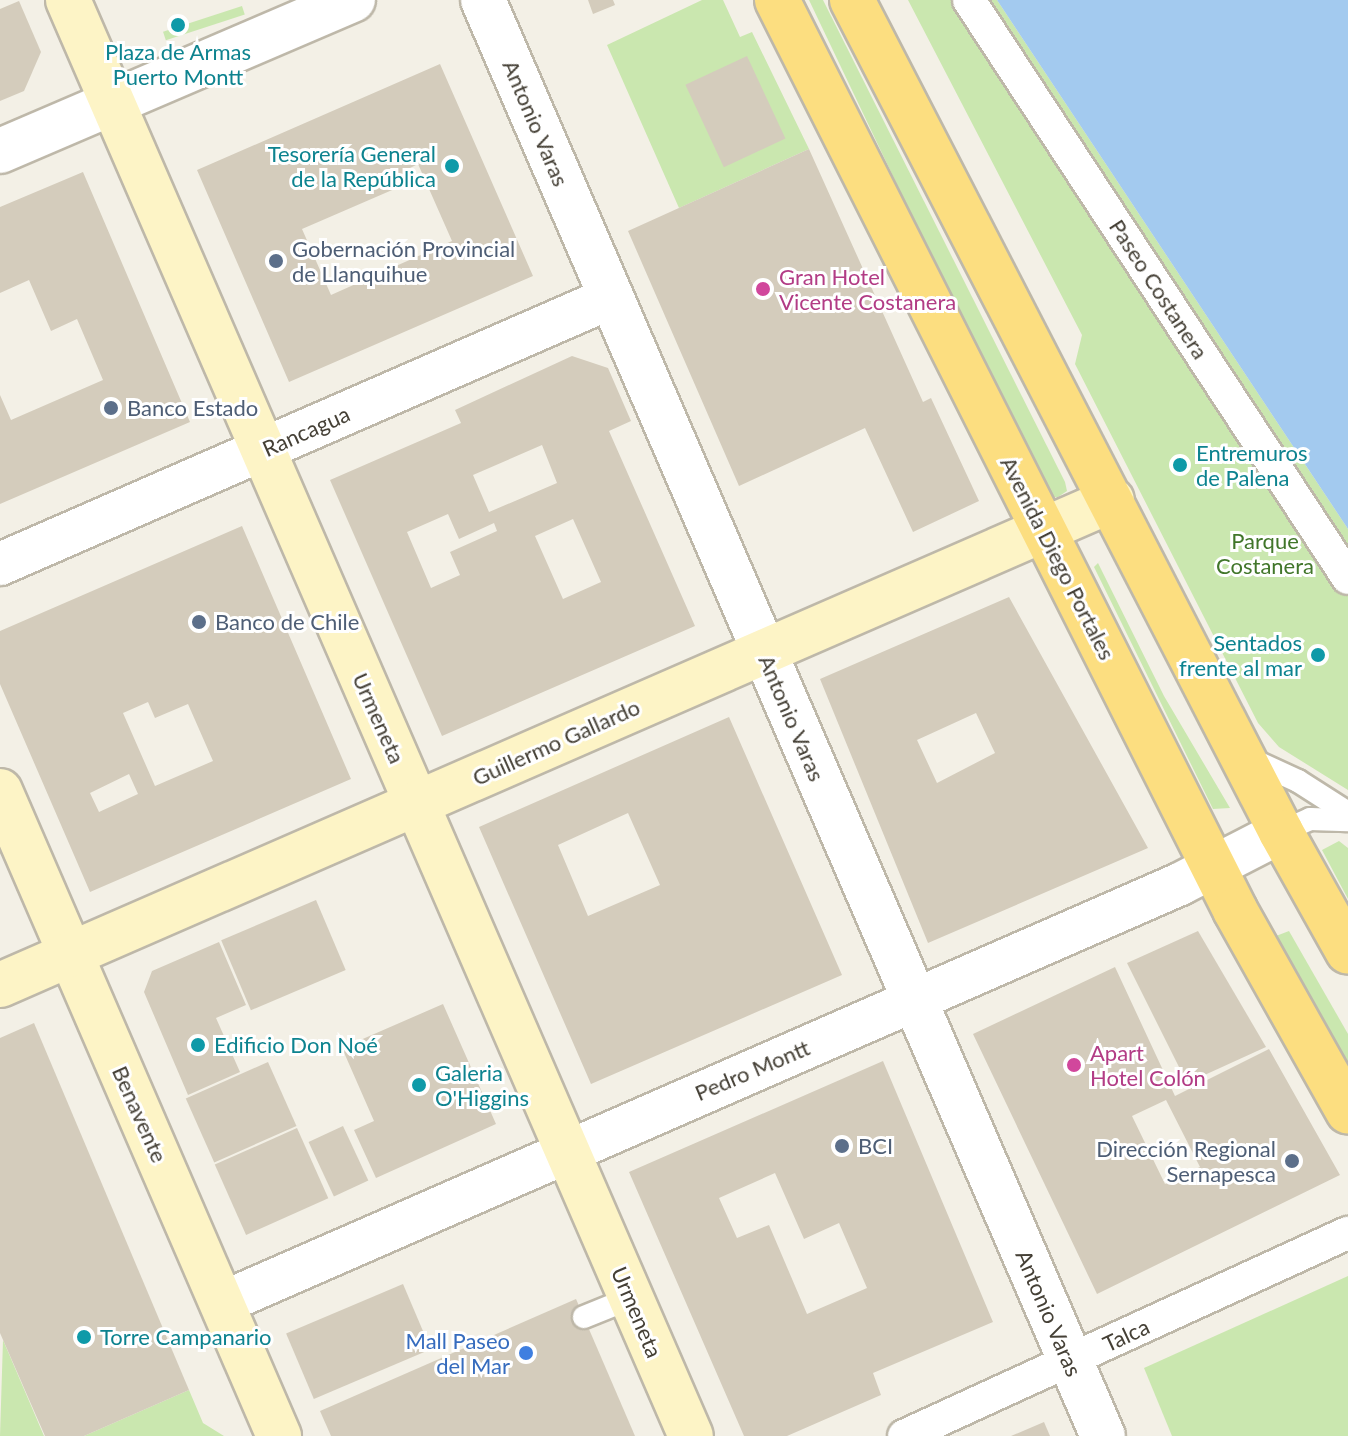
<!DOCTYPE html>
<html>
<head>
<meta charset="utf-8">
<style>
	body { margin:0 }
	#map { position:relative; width:1348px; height:1436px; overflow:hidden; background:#f3f0e6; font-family:Lato,sans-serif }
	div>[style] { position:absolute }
	.green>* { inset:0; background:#cae7af; transform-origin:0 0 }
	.water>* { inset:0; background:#a3caef }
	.building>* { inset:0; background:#d4ccbc; transform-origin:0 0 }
	.roads { filter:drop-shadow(2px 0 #beb8a9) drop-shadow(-2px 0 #beb8a9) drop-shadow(0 2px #beb8a9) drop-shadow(0 -2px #beb8a9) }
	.service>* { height:22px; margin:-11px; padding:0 11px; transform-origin:11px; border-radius:11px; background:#fff }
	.pedestrian>* { height:32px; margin:-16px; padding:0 16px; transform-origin:16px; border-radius:16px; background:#fff }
	.minor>* { height:42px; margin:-21px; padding:0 21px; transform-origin:21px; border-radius:21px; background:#fff }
	.tertiary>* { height:44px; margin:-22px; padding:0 22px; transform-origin:22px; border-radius:22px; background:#fff }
	.secondary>* { height:44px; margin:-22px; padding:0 22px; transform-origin:22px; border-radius:22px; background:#fdf4c6 }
	.trunk>* { height:44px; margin:-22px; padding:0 22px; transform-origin:22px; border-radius:22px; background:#fcde80 }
	.dots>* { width:22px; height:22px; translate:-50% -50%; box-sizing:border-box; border:4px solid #fff; border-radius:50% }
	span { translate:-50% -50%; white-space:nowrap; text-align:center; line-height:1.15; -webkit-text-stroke:6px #fff; paint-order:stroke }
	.culture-label { font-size:22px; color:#0d838f }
	.right { translate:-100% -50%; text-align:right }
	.left { translate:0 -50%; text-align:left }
	.street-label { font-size:22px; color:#454036 }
	.service-label { font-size:22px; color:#4e5e75 }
	.hotel-label { font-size:22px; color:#b23c85 }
	.park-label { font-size:22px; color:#41762a }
	.shop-label { font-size:22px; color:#366cbe }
</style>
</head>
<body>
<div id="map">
	<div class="green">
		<div style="clip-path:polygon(702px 0,723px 0,740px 37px,752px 32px,809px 149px,679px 208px,607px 45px)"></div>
		<div style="clip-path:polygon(809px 0,823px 0,1065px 482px,1067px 491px,1058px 497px,1046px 497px)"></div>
		<div style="clip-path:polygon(908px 0,997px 0,1348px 529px,1348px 790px,1279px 747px,1258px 723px,1075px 364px,1082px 335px)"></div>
		<div style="left:242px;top:6px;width:9px;height:83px;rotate:72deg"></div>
		<div style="clip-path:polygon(1098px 563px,1164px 696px,1230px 808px,1213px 809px,1094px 567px)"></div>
		<div style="clip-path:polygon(1339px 841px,1348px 848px,1348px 899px,1322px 850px)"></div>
		<div style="clip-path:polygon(1289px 931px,1348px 1034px,1348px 1070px,1276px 936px)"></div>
		<div style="clip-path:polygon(1348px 1276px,1348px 1436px,1172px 1436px,1144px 1368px)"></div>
		<div style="clip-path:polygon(3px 1340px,44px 1436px,45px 1436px,0 1436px)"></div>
		<div style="clip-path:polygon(189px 1390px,203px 1423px,224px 1436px,84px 1436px)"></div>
	</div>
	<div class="water">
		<div style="clip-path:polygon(997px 0,1348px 0,1348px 529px)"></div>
	</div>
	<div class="building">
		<div style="clip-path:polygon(588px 0,613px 0,615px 5px,593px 14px)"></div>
		<div style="clip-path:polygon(19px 1px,41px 52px,24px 91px,0 101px,0 9px)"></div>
		<div style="left:747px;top:56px;width:91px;height:68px;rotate:65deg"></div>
		<div style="clip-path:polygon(evenodd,440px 64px,533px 276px,289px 382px,197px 170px,440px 64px,418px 164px,452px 241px,331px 295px,302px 229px,413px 181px,408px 169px,418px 164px)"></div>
		<div style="clip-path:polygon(809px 149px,923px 402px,931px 398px,979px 501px,913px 532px,865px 428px,739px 486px,628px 231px)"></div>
		<div style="clip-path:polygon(83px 172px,190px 422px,0 504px,0 395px,11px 420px,103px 380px,77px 319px,51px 331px,29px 280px,0 293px,0 207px)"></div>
		<div style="clip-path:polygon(evenodd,572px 356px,608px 368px,631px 421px,609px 431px,695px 626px,442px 736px,330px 480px,461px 423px,455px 410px,572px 356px,542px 445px,557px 483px,489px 512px,473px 475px,542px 445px,572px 356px,448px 514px,459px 539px,494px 523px,497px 531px,450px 552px,460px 575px,431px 588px,407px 532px,448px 514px,572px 356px,573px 519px,601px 582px,563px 599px,535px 536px,573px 519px)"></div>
		<div style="clip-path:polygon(evenodd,242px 526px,351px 779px,90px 892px,0 684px,0 631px,242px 526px,148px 702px,155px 718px,188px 704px,213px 761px,155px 786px,123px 713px,148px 702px,242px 526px,129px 774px,138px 794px,99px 812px,90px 793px,129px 774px)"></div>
		<div style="clip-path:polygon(evenodd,1009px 597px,1148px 848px,928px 943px,820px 679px,1009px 597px,976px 713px,995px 753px,937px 783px,917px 740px,976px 713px)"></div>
		<div style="clip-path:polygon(evenodd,729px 717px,842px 975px,591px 1084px,479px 827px,729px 717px,628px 813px,660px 885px,588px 916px,558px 845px,628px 813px)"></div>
		<div style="left:316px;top:900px;width:76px;height:103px;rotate:67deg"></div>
		<div style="clip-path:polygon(1198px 931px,1266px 1047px,1187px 1083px,1127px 963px)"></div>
		<div style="clip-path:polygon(219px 942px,246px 1005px,216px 1018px,240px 1072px,188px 1095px,144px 992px,152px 971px)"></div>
		<div style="clip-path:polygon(evenodd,1115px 967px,1175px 1096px,1269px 1049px,1340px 1175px,1097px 1294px,973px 1034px,1115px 967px,1166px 1100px,1200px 1167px,1165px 1184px,1132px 1116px,1166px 1100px)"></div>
		<div style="clip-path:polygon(443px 1004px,496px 1124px,376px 1178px,354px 1130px,374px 1121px,342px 1048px)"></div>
		<div style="clip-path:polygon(34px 1023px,189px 1390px,84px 1436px,45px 1436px,0 1333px,0 1038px)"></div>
		<div style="clip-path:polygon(evenodd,883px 1061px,993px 1322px,873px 1373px,881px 1395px,787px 1436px,744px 1436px,629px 1172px,883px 1061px,775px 1173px,804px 1239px,839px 1223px,867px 1288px,807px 1314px,769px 1225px,737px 1238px,719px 1198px,775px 1173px)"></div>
		<div style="left:268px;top:1062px;width:70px;height:90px;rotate:66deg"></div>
		<div style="left:343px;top:1126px;width:60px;height:38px;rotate:65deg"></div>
		<div style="left:297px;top:1128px;width:77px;height:90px;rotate:66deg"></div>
		<div style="left:403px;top:1284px;width:71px;height:127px;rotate:67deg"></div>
		<div style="clip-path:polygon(576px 1299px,635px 1436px,331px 1436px,320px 1411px)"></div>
		<div style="clip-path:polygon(1044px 1422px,1050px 1436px,1011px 1436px)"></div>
	</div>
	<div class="roads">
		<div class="service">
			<div style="left:1248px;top:758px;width:55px;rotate:24.7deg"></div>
			<div style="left:1298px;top:781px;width:59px;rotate:32.6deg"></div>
			<div style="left:1281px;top:832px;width:32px;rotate:-24deg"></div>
			<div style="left:1310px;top:819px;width:38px;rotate:2deg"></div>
			<div style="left:584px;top:1317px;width:51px;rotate:-22deg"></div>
		</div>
		<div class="pedestrian">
			<div style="left:969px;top:0;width:691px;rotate:56.75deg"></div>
			<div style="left:904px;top:1436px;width:488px;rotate:-24.6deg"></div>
		</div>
		<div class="minor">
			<div style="left:0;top:564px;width:668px;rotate:-23.57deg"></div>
			<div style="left:222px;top:1303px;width:1046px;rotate:-23.62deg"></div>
			<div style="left:1180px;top:884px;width:114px;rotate:-27.2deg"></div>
		</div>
		<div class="tertiary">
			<div style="left:483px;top:0;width:1564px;rotate:66.65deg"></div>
			<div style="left:0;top:151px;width:384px;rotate:-23.2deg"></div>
		</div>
		<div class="secondary">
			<div style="left:68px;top:0;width:1565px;rotate:66.55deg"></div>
			<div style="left:0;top:791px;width:703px;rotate:66.61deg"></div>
			<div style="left:0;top:985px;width:1213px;rotate:-23.56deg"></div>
		</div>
		<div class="trunk">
			<div style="left:777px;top:0;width:1019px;rotate:63.28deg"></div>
			<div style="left:1235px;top:910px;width:231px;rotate:60.7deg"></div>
			<div style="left:852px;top:0;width:936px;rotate:62.72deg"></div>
			<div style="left:1281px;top:832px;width:137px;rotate:60.8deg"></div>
		</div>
	</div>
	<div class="dots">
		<div style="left:178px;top:25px;background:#0f9aa8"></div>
		<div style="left:452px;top:166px;background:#0f9aa8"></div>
		<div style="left:276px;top:261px;background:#5c6f8a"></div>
		<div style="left:763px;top:289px;background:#d1479c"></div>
		<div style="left:111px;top:408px;background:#5c6f8a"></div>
		<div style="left:1180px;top:465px;background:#0f9aa8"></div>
		<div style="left:199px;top:622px;background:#5c6f8a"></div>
		<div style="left:1318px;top:655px;background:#0f9aa8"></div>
		<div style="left:198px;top:1045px;background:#0f9aa8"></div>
		<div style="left:1074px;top:1065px;background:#d1479c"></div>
		<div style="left:419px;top:1085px;background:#0f9aa8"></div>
		<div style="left:842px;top:1146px;background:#5c6f8a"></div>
		<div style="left:1292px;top:1161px;background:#5c6f8a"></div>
		<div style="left:84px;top:1337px;background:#0f9aa8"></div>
		<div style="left:526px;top:1353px;background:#3f7fe0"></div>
	</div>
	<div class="culture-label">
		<span style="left:178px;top:64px">Plaza de Armas<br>Puerto Montt</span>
		<span class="right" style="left:436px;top:166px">Tesorería General<br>de la República</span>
		<span class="left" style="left:1196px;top:465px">Entremuros<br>de Palena</span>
		<span class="right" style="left:1302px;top:655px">Sentados<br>frente al mar</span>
		<span class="left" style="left:214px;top:1045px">Edificio Don Noé</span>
		<span class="left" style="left:435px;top:1085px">Galeria<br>O'Higgins</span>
		<span class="left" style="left:100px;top:1337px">Torre Campanario</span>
	</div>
	<div class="street-label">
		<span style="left:536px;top:123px;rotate:67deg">Antonio Varas</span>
		<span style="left:1159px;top:289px;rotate:57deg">Paseo Costanera</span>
		<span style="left:306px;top:431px;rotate:-24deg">Rancagua</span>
		<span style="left:1058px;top:558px;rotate:63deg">Avenida Diego Portales</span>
		<span style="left:379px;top:718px;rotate:66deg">Urmeneta</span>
		<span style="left:792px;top:718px;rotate:67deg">Antonio Varas</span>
		<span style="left:556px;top:742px;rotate:-24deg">Guillermo Gallardo</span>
		<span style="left:752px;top:1070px;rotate:-23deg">Pedro Montt</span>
		<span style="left:140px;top:1114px;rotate:66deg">Benavente</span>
		<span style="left:637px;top:1312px;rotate:67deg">Urmeneta</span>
		<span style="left:1049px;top:1313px;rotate:67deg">Antonio Varas</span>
		<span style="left:1126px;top:1335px;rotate:-25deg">Talca</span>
	</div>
	<div class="service-label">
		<span class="left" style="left:292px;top:261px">Gobernación Provincial<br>de Llanquihue</span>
		<span class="left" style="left:127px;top:408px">Banco Estado</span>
		<span class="left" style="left:215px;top:622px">Banco de Chile</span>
		<span class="left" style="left:858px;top:1146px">BCI</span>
		<span class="right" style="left:1276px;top:1161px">Dirección Regional<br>Sernapesca</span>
	</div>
	<div class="hotel-label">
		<span class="left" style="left:779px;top:289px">Gran Hotel<br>Vicente Costanera</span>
		<span class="left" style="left:1090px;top:1065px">Apart<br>Hotel Colón</span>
	</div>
	<div class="park-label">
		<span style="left:1265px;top:553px">Parque<br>Costanera</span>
	</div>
	<div class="shop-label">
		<span class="right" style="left:510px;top:1353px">Mall Paseo<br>del Mar</span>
	</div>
</div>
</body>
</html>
